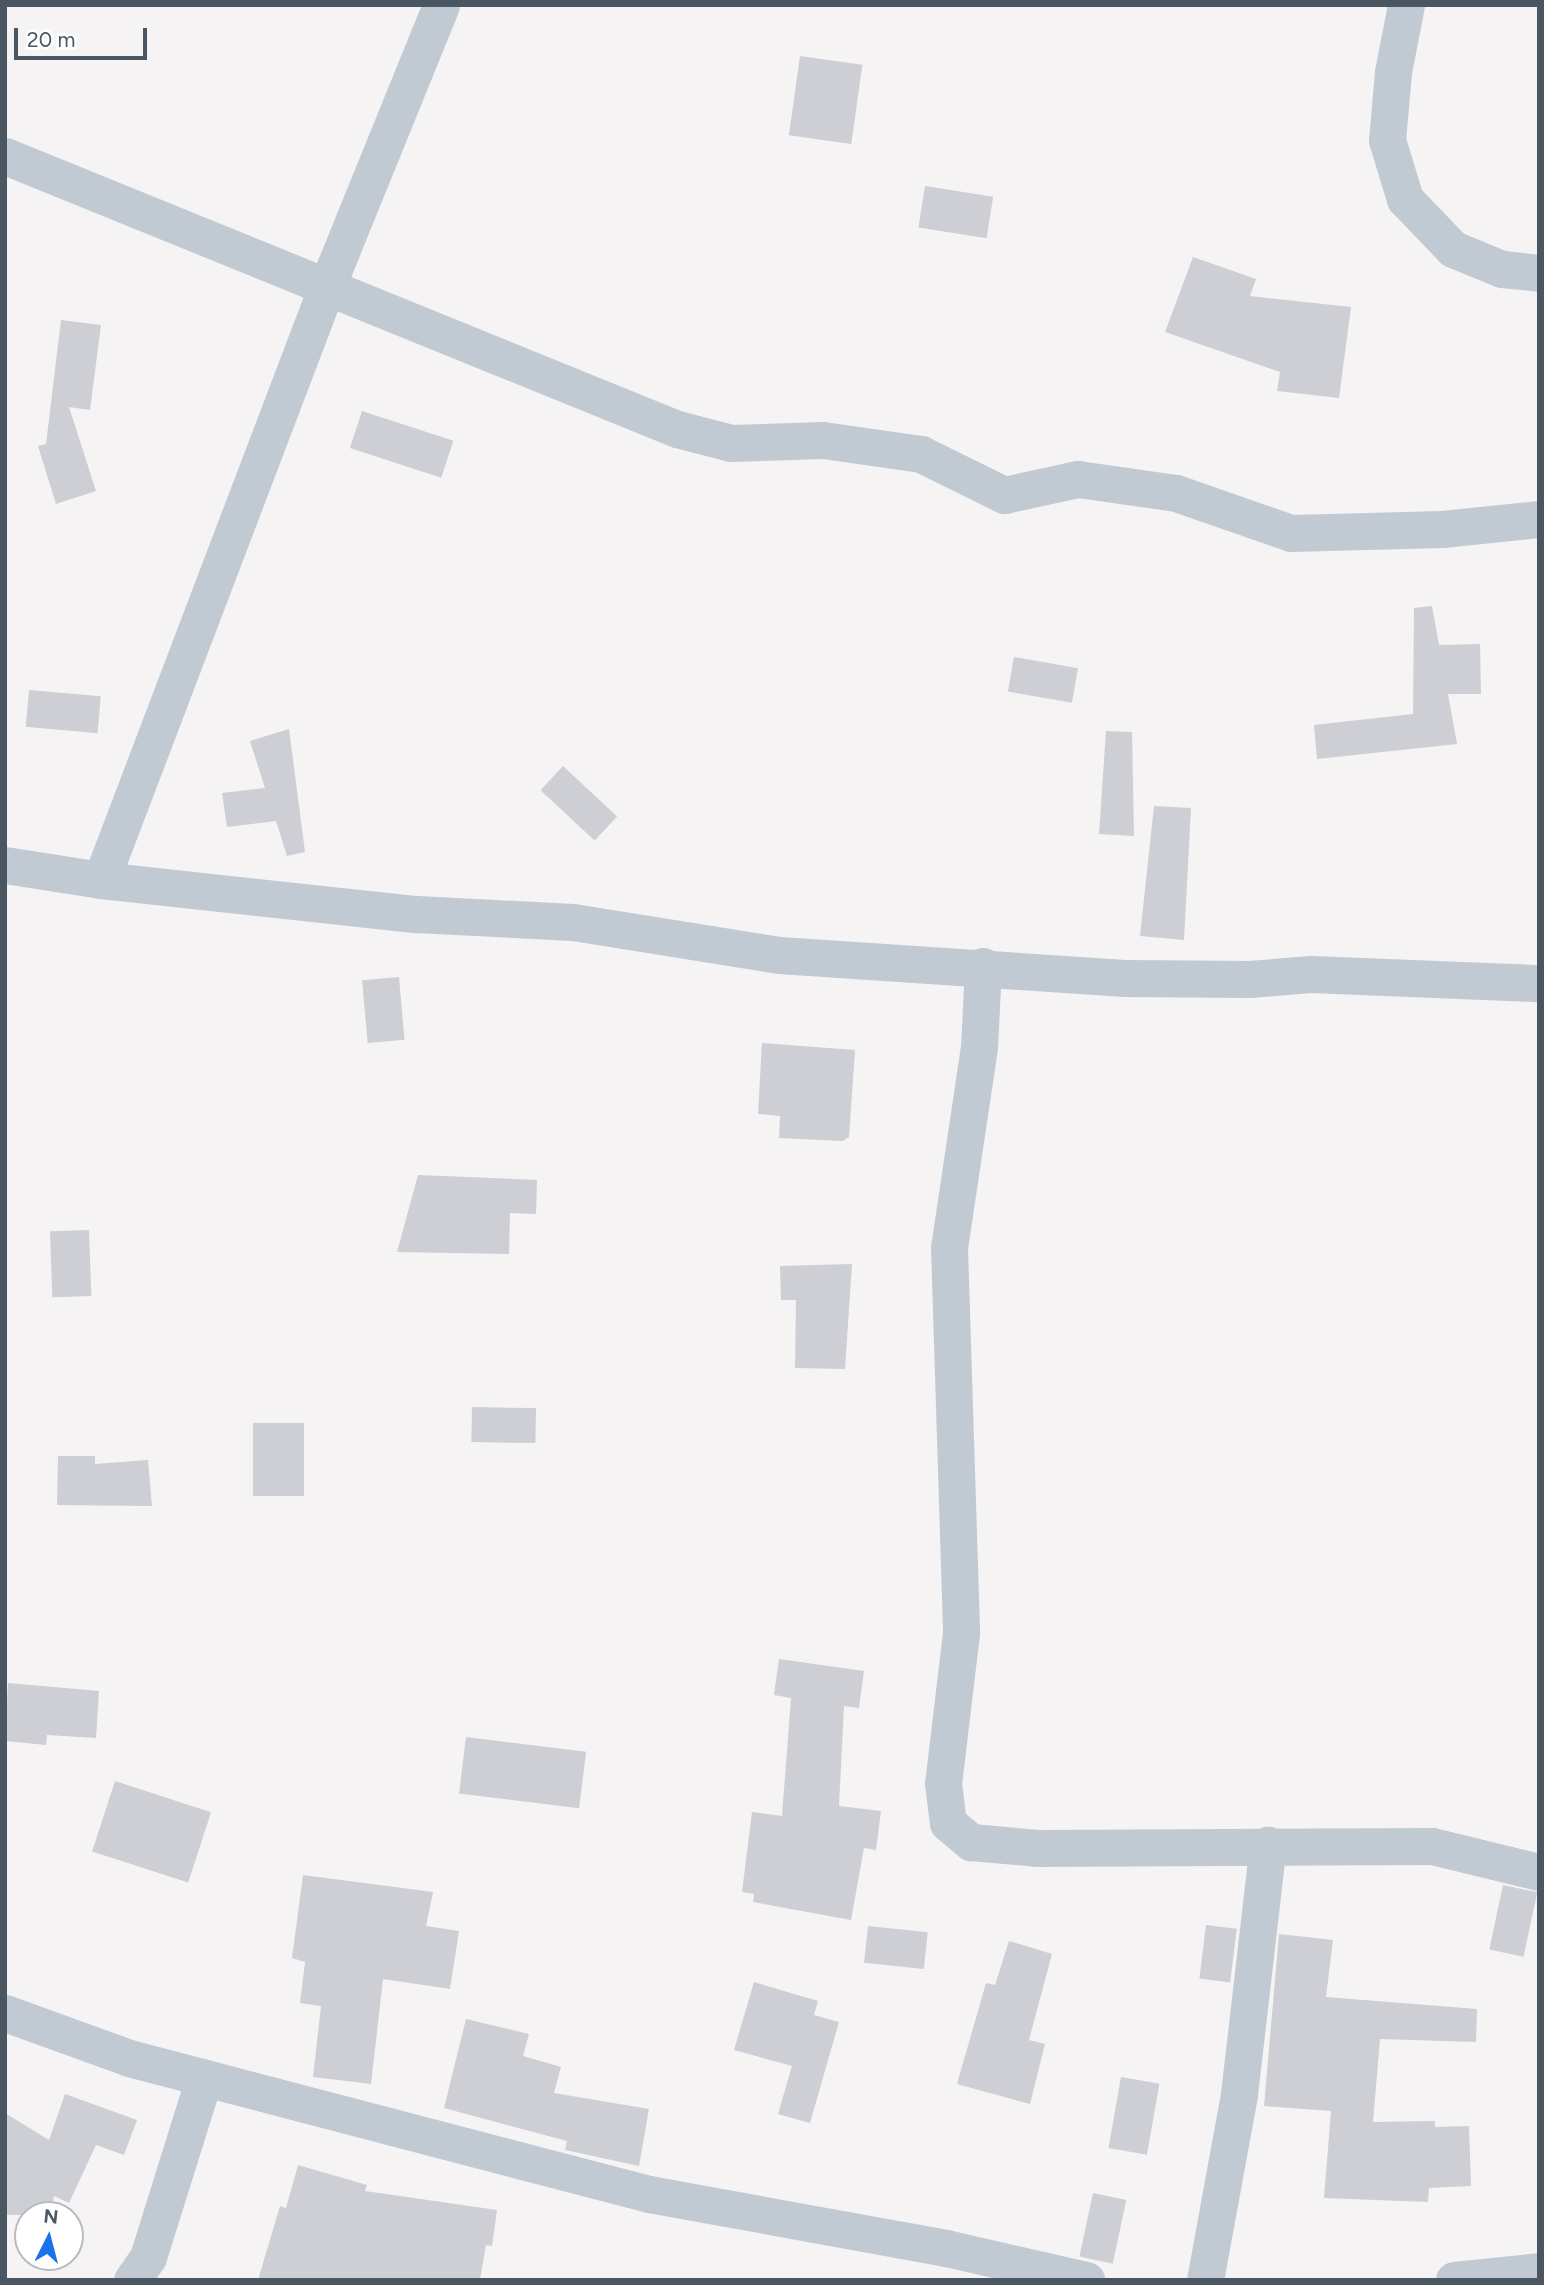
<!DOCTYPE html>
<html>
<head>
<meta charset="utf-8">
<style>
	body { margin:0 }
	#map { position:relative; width:1544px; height:2285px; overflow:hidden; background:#f5f3f3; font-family:Figtree,sans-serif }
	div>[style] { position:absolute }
	.building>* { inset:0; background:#cdcfd5; transform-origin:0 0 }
	.street>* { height:37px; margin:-18.5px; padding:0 18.5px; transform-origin:18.5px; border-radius:18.5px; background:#c1cad2 }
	span { translate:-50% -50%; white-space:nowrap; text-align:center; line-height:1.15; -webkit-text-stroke:6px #fff; paint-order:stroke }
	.frame { position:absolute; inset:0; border:7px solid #4a5661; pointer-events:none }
	.north { position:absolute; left:14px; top:2201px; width:70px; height:70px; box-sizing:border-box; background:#fff; border:2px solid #b7bbc0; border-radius:50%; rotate:6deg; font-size:19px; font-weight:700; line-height:28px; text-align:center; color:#4a5661 }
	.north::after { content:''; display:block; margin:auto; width:24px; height:32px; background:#1a73e8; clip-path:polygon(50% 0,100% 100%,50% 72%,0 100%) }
	.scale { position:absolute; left:14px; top:28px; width:133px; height:32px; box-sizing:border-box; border:4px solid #4a5661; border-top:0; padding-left:9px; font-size:21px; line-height:24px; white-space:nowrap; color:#4a5661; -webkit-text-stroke:5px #fff; paint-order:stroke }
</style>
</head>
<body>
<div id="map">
	<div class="building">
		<div style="left:800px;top:56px;width:63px;height:80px;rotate:8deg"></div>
		<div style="left:925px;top:186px;width:69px;height:42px;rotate:9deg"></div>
		<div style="clip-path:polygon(1193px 257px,1256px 279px,1250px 296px,1351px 307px,1339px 398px,1277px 391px,1280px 372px,1165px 332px)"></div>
		<div style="clip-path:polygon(61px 320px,101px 325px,90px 410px,69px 407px,96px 491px,56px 504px,38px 446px,46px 444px)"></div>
		<div style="left:362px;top:411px;width:96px;height:39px;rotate:18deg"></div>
		<div style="clip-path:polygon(1432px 606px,1439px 645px,1480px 644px,1481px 694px,1448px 694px,1457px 744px,1317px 759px,1314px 725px,1413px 714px,1414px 608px)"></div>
		<div style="left:1014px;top:657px;width:65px;height:35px;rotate:10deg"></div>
		<div style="left:29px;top:690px;width:72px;height:37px;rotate:5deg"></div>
		<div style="clip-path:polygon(289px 729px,305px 852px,287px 856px,276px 821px,227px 827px,222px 793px,265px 788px,250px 741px)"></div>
		<div style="clip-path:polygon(1106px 731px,1132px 732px,1134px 836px,1099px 834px)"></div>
		<div style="left:563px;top:766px;width:74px;height:33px;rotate:43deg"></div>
		<div style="clip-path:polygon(1154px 806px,1191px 808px,1184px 940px,1140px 936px)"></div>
		<div style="left:399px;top:977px;width:63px;height:37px;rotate:85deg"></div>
		<div style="clip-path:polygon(762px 1043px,855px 1050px,849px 1137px,843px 1141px,779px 1138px,780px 1116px,758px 1114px)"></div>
		<div style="clip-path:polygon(418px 1175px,537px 1180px,536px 1214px,510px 1213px,509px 1254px,397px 1252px)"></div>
		<div style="left:89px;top:1230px;width:66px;height:39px;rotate:88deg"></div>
		<div style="clip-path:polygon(852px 1264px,845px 1369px,795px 1368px,796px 1300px,781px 1300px,780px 1266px)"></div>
		<div style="left:472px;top:1407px;width:64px;height:35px;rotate:1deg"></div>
		<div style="left:304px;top:1423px;width:73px;height:51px;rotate:90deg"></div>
		<div style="clip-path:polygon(58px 1456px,95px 1456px,95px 1464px,148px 1460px,152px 1506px,57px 1505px)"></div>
		<div style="clip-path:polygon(779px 1659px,864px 1671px,859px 1708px,844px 1706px,839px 1806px,881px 1811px,876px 1850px,864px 1848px,851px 1920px,753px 1902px,754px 1894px,742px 1892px,752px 1812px,782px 1816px,791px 1698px,774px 1695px)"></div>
		<div style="clip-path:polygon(8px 1683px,99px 1691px,96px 1738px,47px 1735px,46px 1745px,5px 1741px)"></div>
		<div style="left:466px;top:1737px;width:121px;height:57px;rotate:7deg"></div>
		<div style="left:115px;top:1781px;width:101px;height:74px;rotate:18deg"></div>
		<div style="clip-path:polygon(303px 1875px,433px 1892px,426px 1926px,459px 1931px,450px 1989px,383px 1979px,371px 2084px,313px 2077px,321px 2006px,300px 2003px,305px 1962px,292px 1958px)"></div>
		<div style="left:1503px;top:1885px;width:35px;height:66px;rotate:12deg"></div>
		<div style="left:1206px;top:1925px;width:31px;height:54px;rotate:7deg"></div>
		<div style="left:868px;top:1926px;width:60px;height:37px;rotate:6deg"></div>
		<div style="clip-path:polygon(1279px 1934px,1333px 1940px,1326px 1997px,1477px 2009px,1476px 2042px,1380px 2039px,1373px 2122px,1435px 2121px,1435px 2127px,1469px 2126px,1471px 2186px,1429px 2188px,1428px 2202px,1324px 2198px,1331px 2111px,1264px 2106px)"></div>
		<div style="clip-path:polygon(1009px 1941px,1052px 1954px,1029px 2040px,1045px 2044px,1030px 2104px,957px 2084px,986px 1983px,995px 1985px)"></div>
		<div style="clip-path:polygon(754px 1982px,818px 2001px,814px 2015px,839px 2022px,810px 2123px,778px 2114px,792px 2066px,734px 2050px)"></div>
		<div style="clip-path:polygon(466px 2019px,529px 2034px,523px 2056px,561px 2067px,554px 2093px,649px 2109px,639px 2166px,565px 2150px,567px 2141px,444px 2108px)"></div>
		<div style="left:1121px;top:2077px;width:39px;height:72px;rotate:10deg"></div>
		<div style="clip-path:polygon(65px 2094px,137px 2120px,124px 2155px,96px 2145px,69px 2203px,54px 2196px,51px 2215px,5px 2215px,5px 2113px,49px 2140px)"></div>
		<div style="clip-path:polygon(298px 2165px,367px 2185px,365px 2191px,497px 2210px,492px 2246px,486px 2245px,480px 2280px,258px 2280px,280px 2206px,286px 2208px)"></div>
		<div style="left:1093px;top:2193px;width:34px;height:65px;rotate:12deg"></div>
	</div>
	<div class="street">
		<div style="left:1406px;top:5px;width:68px;rotate:101deg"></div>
		<div style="left:1393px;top:72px;width:68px;rotate:95deg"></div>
		<div style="left:1387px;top:140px;width:62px;rotate:73deg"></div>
		<div style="left:1405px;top:199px;width:69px;rotate:46.2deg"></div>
		<div style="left:1453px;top:249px;width:53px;rotate:22.2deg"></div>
		<div style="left:1502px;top:269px;width:37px;rotate:6deg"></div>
		<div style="left:5px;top:156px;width:725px;rotate:22.11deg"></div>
		<div style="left:677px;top:429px;width:56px;rotate:14.5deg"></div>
		<div style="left:731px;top:443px;width:92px;rotate:-1.9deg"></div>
		<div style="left:823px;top:440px;width:99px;rotate:8.1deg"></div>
		<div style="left:921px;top:454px;width:93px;rotate:26.3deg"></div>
		<div style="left:1004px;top:495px;width:76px;rotate:-12.2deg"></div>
		<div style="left:1078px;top:479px;width:99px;rotate:8.1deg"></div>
		<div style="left:1176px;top:493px;width:122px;rotate:19.2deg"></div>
		<div style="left:1291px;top:533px;width:151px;rotate:-1.5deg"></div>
		<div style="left:1442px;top:529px;width:98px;rotate:-5.9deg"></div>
		<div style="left:5px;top:865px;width:97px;rotate:8.9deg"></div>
		<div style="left:101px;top:880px;width:317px;rotate:6.2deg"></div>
		<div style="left:416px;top:914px;width:157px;rotate:2.9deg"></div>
		<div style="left:573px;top:922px;width:209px;rotate:9.1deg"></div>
		<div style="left:779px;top:955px;width:346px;rotate:3.8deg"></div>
		<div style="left:1124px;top:978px;width:125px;rotate:0.5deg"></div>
		<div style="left:1249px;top:979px;width:62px;rotate:-4.6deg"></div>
		<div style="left:1311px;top:974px;width:228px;rotate:2.3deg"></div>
		<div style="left:101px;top:880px;width:636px;rotate:-69.17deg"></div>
		<div style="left:327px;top:286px;width:303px;rotate:-67.9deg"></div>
		<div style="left:983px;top:966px;width:81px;rotate:92.8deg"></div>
		<div style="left:979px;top:1047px;width:202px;rotate:98.5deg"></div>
		<div style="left:949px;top:1247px;width:386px;rotate:88.2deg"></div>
		<div style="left:961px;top:1633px;width:151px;rotate:96.8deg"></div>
		<div style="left:943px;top:1783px;width:40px;rotate:82.9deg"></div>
		<div style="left:948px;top:1823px;width:30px;rotate:40deg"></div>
		<div style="left:971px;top:1842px;width:67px;rotate:5.1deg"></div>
		<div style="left:1038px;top:1848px;width:394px;rotate:-0.3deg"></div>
		<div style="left:1432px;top:1846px;width:110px;rotate:13.7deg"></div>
		<div style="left:5px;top:2013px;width:132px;rotate:19.9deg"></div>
		<div style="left:129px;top:2058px;width:537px;rotate:14.66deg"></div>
		<div style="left:649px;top:2194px;width:302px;rotate:10.3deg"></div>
		<div style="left:946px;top:2248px;width:144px;rotate:12.9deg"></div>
		<div style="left:132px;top:2280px;width:28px;rotate:-55deg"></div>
		<div style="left:148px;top:2257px;width:188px;rotate:-72.6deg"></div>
		<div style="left:1205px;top:2280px;width:189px;rotate:-79.6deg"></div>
		<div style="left:1239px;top:2094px;width:251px;rotate:-83.4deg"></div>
		<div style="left:1454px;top:2280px;width:85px;rotate:-6deg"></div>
	</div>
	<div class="frame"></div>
	<div class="north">N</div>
	<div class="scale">20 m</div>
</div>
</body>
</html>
